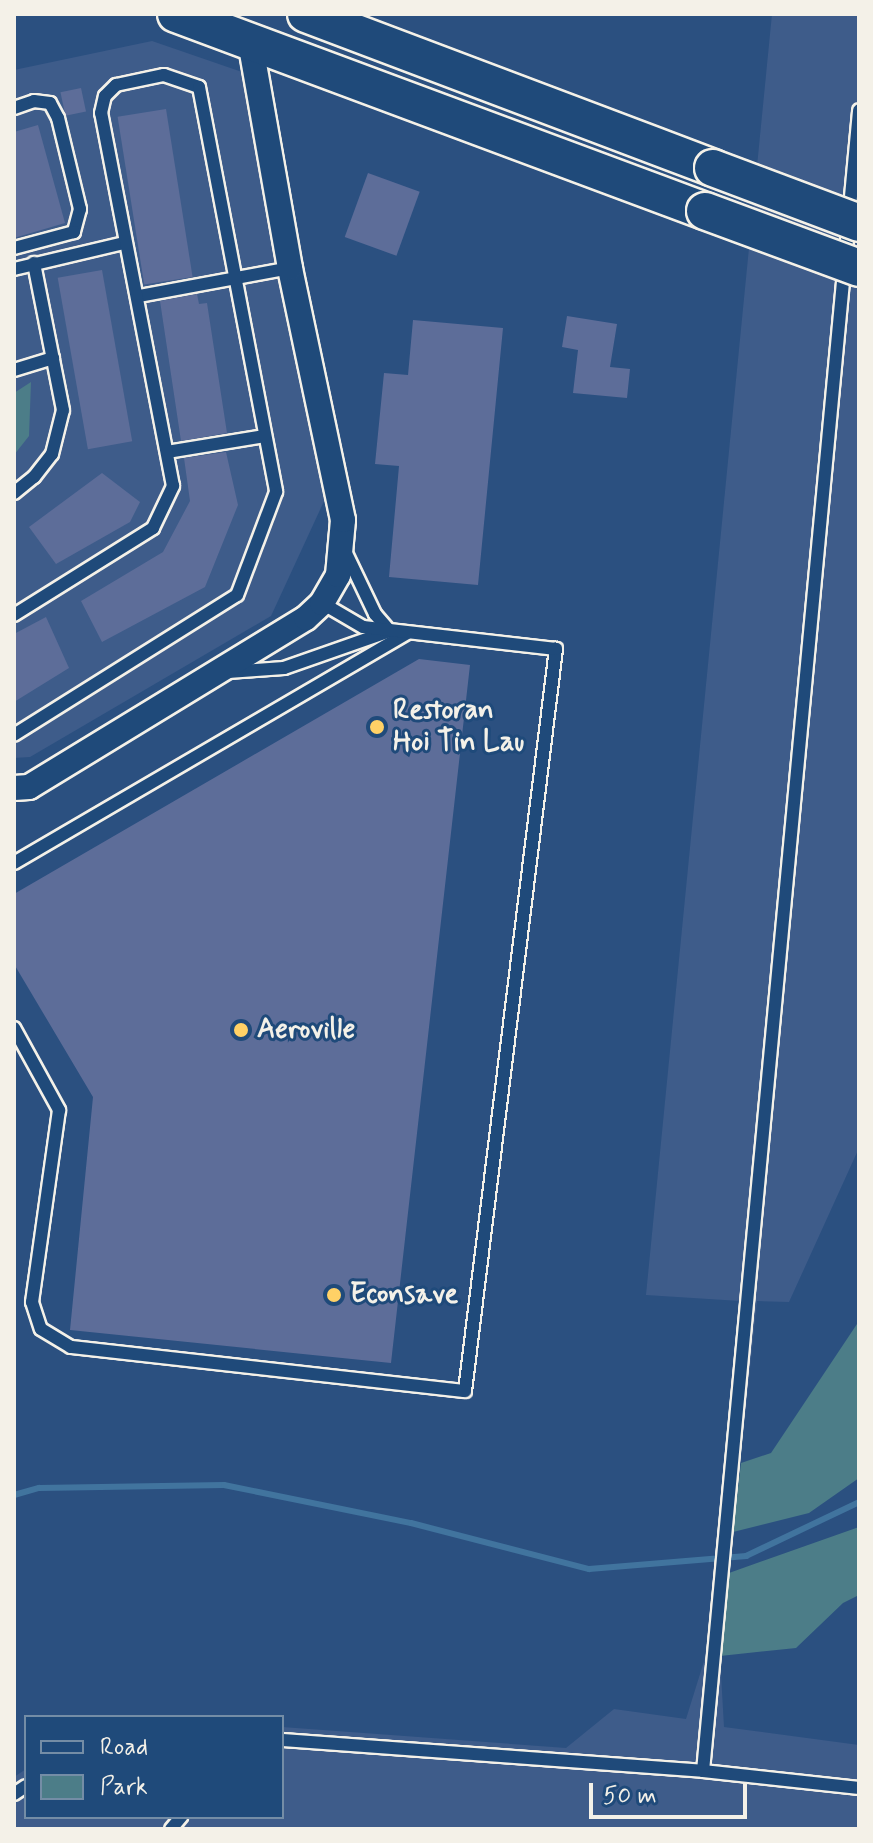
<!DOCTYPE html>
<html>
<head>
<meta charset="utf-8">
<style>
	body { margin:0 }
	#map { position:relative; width:873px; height:1843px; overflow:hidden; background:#2b5080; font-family:Mynerve,sans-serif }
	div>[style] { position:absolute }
	.built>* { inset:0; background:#3e5c8a }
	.green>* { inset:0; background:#4c7d88 }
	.stream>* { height:6px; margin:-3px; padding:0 3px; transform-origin:3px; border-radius:3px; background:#41749e }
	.building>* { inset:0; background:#5d6d99; transform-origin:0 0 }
	.roads { filter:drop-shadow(2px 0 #f4f1e8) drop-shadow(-2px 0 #f4f1e8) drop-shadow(0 2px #f4f1e8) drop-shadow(0 -2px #f4f1e8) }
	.service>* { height:12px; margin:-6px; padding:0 6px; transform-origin:6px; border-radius:6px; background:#1f4a7a }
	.minor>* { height:24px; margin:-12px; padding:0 12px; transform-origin:12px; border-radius:12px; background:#1f4a7a }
	.secondary>* { height:36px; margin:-18px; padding:0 18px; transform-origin:18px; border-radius:18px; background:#1f4a7a }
	.bridges { filter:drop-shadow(2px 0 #f4f1e8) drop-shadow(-2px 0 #f4f1e8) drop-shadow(0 2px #f4f1e8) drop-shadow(0 -2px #f4f1e8) }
	.secondary-bridge>* { height:36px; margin:-18px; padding:0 18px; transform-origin:18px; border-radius:18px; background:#1f4a7a }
	.dots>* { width:22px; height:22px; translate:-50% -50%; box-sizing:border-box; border:4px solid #1f4a7a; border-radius:50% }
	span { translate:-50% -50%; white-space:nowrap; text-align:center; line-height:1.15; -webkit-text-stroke:6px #1f4a7a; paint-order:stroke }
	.poi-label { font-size:28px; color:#f4f1e8; font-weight:700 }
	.left { translate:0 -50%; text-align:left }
	.frame { position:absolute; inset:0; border:16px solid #f4f1e8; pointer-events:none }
	.legend { position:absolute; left:24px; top:1715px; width:260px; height:104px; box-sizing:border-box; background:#1f4a7a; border:2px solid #748da6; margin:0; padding:10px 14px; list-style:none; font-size:24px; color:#f4f1e8 }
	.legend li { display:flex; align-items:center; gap:16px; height:40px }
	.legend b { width:40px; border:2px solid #748da6 }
	.scale { position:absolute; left:589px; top:1783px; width:158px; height:36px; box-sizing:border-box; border:4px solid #f4f1e8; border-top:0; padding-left:10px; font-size:24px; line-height:28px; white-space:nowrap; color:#f4f1e8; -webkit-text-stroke:6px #1f4a7a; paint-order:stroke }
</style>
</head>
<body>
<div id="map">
	<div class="built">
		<div style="clip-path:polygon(772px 14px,859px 14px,859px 1148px,789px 1302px,757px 1301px,720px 1656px,724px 1727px,859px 1745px,859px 1829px,14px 1829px,14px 1777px,26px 1769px,26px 1817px,282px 1817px,282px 1727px,566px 1748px,614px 1709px,686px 1719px,705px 1658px,740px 1301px,646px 1295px)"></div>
		<div style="clip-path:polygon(152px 41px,242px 72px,325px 499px,271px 616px,30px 757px,14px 758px,14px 70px)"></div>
	</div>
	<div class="green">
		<div style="clip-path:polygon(31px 382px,29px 436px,14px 455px,14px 393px)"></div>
		<div style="clip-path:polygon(859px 1321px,859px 1478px,809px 1513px,733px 1532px,741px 1463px,771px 1453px)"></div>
		<div style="clip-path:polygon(859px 1527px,859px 1595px,843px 1603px,796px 1648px,720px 1656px,729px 1573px)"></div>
	</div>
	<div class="stream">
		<div style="left:14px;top:1495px;width:26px;rotate:-16deg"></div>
		<div style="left:39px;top:1488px;width:185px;rotate:-0.9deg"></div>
		<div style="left:224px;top:1485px;width:191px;rotate:11.5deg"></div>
		<div style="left:411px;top:1523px;width:184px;rotate:14.5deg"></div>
		<div style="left:589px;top:1569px;width:158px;rotate:-4.7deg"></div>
		<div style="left:746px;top:1556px;width:125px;rotate:-25.5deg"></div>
	</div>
	<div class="building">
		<div style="left:81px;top:88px;width:24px;height:21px;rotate:78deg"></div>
		<div style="left:166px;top:109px;width:170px;height:49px;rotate:81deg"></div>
		<div style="clip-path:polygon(38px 125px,65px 223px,14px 238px,14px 132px)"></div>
		<div style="left:368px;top:173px;width:55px;height:68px;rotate:20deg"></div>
		<div style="left:102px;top:270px;width:174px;height:45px;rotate:80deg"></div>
		<div style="clip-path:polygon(197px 294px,199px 304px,207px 303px,227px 433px,181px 441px,160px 301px)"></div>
		<div style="clip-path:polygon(567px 316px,617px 324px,610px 367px,630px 369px,627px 398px,573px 393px,578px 350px,562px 347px)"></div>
		<div style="clip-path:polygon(413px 320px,503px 328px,478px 585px,389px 577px,399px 466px,375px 464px,384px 373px,408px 375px)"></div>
		<div style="clip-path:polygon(226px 452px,238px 505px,205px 587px,102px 642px,81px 601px,163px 552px,190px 501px,184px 458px)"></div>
		<div style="clip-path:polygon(102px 473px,140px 502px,130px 522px,56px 564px,29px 527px)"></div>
		<div style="clip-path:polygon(46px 617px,69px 668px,14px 702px,14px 634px)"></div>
		<div style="clip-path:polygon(419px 659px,470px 665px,391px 1363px,70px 1330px,93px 1097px,14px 964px,14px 894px)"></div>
	</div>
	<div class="roads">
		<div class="service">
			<div style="left:14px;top:108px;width:21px;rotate:-19deg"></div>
			<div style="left:34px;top:101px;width:16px;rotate:7deg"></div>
			<div style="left:50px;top:103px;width:17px;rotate:62deg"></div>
			<div style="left:58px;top:118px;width:94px;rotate:76.4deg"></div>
			<div style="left:80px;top:209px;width:24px;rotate:105deg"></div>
			<div style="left:74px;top:232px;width:62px;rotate:165.1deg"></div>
			<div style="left:14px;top:269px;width:113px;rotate:-13.3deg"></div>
			<div style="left:139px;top:296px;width:154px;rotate:-10.5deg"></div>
			<div style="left:14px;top:370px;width:41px;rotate:-17.1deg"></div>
			<div style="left:167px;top:452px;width:99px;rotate:-9.3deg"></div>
			<div style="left:14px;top:493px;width:26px;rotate:-39deg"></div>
			<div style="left:34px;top:477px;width:29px;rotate:-52deg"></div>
			<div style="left:52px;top:454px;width:45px;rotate:-76deg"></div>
			<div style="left:63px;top:410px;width:150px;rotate:-101.2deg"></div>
			<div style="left:345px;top:551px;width:70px;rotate:64.5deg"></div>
			<div style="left:375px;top:614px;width:23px;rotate:49deg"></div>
			<div style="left:14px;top:615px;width:164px;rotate:-32deg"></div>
			<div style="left:153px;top:528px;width:47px;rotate:-64.5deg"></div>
			<div style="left:173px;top:486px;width:380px;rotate:-100.9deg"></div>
			<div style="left:101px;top:113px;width:17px;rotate:-77deg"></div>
			<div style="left:105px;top:96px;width:16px;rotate:-45deg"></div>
			<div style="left:116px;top:85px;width:49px;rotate:-11.8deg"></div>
			<div style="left:164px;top:75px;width:37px;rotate:19deg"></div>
			<div style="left:199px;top:87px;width:412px;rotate:79.2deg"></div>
			<div style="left:276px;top:492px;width:110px;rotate:110.7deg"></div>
			<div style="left:237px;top:595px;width:263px;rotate:147.9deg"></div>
			<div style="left:228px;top:672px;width:56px;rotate:-4.1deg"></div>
			<div style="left:284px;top:668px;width:109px;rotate:-19.3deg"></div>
			<div style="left:14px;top:863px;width:456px;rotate:-30.3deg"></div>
			<div style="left:14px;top:1028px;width:94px;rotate:61.2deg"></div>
			<div style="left:59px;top:1110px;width:194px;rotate:98deg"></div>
			<div style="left:32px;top:1302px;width:28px;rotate:72deg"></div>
			<div style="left:41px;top:1329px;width:35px;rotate:31deg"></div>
			<div style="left:71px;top:1347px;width:396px;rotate:6.4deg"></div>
			<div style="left:465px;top:1391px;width:748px;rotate:-83.01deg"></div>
			<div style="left:556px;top:649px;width:194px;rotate:-173.5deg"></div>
			<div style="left:363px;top:627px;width:48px;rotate:-149.7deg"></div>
			<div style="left:282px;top:1740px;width:422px;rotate:4.2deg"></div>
			<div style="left:703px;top:1771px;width:157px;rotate:6.2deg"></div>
			<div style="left:703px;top:1771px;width:1668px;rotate:-84.63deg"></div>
			<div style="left:14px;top:1794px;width:14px;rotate:-34deg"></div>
			<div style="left:171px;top:1829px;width:16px;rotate:-50deg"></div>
		</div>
		<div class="minor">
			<div style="left:14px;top:788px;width:15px;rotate:-4deg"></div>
			<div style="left:29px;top:787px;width:324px;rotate:-31.4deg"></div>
			<div style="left:306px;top:618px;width:22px;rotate:-43deg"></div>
			<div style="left:322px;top:603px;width:32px;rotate:-60deg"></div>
			<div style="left:338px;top:575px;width:55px;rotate:-84.8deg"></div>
			<div style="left:343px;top:520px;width:258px;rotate:-101.9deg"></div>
			<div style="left:290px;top:268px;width:230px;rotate:-100deg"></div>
		</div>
		<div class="secondary">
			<div style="left:176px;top:14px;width:564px;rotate:20.43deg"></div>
			<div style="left:306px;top:14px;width:435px;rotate:20.7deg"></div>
		</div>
	</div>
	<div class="bridges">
		<div class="secondary-bridge">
			<div style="left:713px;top:168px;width:156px;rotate:20.6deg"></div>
			<div style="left:705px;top:211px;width:164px;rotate:20.3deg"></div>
		</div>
	</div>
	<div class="dots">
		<div style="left:377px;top:727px;background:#ffd166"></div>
		<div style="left:241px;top:1030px;background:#ffd166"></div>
		<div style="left:334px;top:1295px;background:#ffd166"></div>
	</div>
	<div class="poi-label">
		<span class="left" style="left:393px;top:727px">Restoran<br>Hoi Tin Lau</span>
		<span class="left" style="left:257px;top:1030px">Aeroville</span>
		<span class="left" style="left:350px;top:1295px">Econsave</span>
	</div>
	<div class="frame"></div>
	<ul class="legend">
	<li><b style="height:10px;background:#1f4a7a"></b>Road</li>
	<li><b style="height:22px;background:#4c7d88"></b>Park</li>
	</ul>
	<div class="scale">50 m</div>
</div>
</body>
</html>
